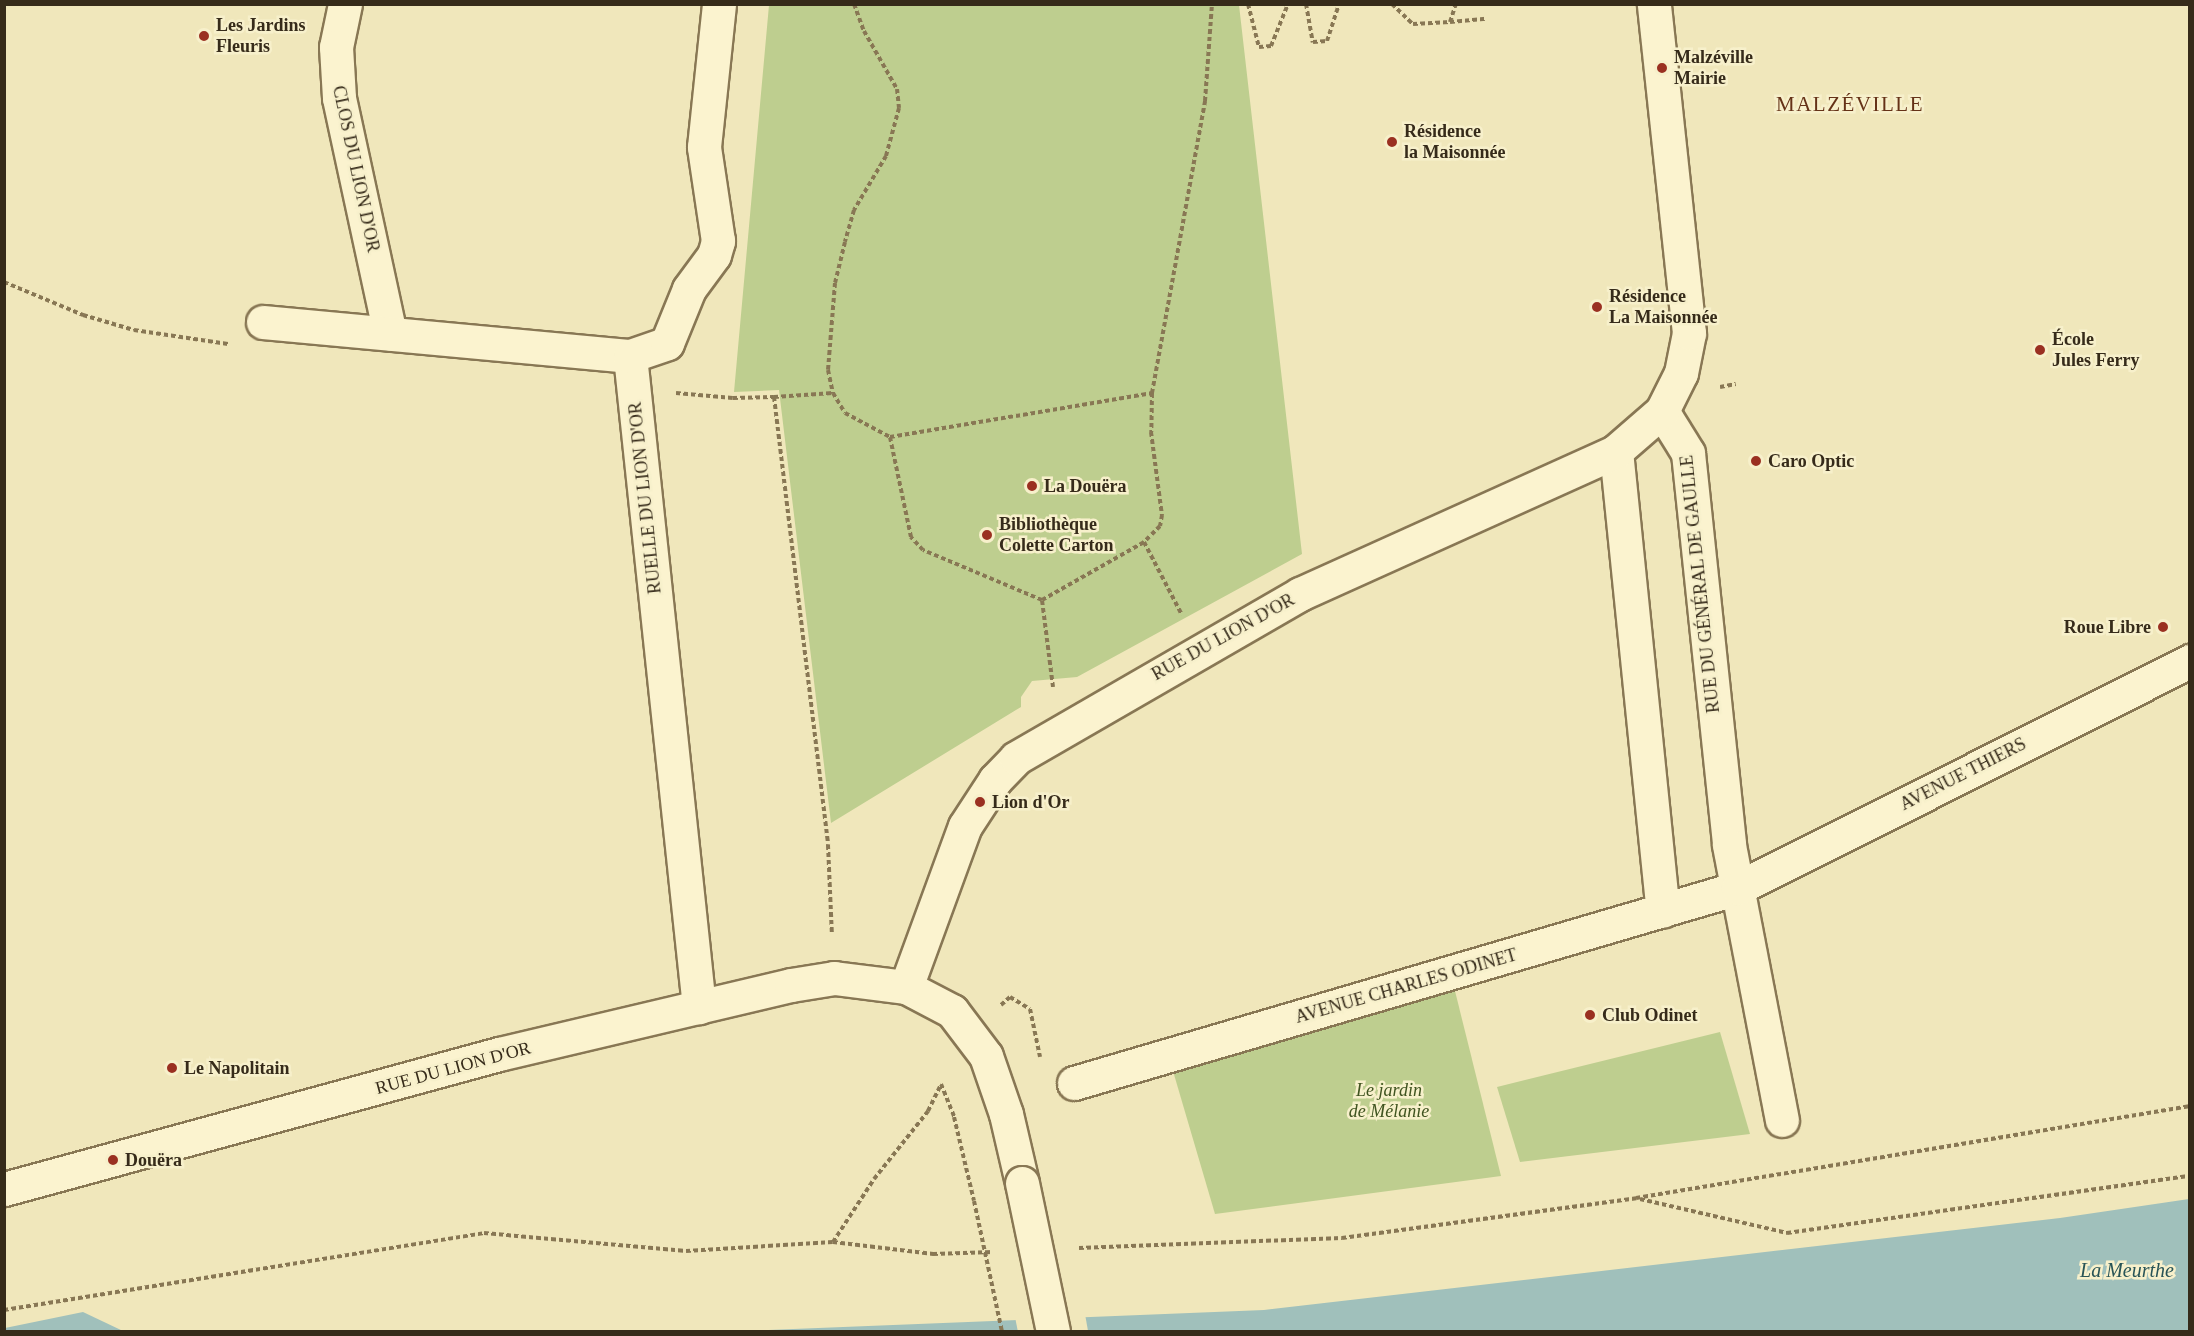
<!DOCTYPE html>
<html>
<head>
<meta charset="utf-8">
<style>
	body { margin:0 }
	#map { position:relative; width:2194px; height:1336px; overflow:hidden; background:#f0e7bb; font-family:"Times New Roman",serif }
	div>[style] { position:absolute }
	.green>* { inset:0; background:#bece8f }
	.water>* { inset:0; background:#a0c0bb }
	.pier>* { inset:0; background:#f0e7bb }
	.path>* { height:4px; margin-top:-2px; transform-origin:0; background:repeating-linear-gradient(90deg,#887754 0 4.5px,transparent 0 7.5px) }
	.roads { filter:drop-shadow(2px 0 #887754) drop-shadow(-2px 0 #887754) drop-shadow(0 2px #887754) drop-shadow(0 -2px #887754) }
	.minor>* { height:33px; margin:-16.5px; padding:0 16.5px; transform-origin:16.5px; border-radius:16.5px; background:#fbf3cf }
	.tertiary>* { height:33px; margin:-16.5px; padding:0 16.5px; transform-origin:16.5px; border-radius:16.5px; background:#fbf3cf }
	.secondary>* { height:33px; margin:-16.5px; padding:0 16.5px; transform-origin:16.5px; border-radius:16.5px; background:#fbf3cf }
	.path-bridge>* { height:4px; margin-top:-2px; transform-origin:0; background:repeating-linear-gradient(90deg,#887754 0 4.5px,transparent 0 7.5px) }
	.bridges { filter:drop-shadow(2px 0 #887754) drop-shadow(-2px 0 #887754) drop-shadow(0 2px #887754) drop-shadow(0 -2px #887754) }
	.tertiary-bridge>* { height:33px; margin:-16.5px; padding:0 16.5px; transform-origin:16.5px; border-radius:16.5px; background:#fbf3cf }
	.dots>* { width:16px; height:16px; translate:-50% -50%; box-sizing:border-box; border:3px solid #f7f0cb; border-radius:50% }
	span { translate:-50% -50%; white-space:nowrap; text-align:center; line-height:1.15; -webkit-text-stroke:5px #f7f0cb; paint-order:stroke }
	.poi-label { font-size:18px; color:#362b1a; font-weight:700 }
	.left { translate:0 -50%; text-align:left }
	.right { translate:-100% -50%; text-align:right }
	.street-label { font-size:18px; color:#362b1a }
	.park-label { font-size:18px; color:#405420; font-style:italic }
	.water-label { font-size:20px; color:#285457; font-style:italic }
	.quarter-label { font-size:21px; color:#653217; letter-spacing:1.5px }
	.frame { position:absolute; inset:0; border:6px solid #362b1a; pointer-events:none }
</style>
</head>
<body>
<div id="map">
	<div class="green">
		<div style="clip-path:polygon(769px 5px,1239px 5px,1302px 554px,1077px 677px,1032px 681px,1021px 697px,1021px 707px,831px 823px,779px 390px,734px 392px)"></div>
		<div style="clip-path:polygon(1455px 991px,1501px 1176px,1215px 1214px,1173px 1071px)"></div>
		<div style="clip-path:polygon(1720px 1032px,1750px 1134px,1520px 1162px,1497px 1087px)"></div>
	</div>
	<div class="water">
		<div style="clip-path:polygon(2189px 1199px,2189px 1331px,719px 1332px,1264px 1310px,2060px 1218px)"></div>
		<div style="clip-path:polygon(83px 1312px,123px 1331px,5px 1331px,5px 1328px)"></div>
	</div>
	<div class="pier">
		<div style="clip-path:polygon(1085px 1314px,1088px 1331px,1018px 1332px,1015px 1317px)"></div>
	</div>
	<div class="path">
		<div style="left:854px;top:4px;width:29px;rotate:70deg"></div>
		<div style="left:864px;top:31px;width:67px;rotate:60.4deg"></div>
		<div style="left:897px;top:89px;width:19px;rotate:84deg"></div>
		<div style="left:899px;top:108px;width:50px;rotate:105.2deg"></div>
		<div style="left:886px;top:156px;width:63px;rotate:120.7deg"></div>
		<div style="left:854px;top:210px;width:33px;rotate:106deg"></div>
		<div style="left:845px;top:242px;width:42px;rotate:103.7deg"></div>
		<div style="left:835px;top:283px;width:87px;rotate:94.6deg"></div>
		<div style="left:828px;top:370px;width:24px;rotate:78deg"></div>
		<div style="left:833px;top:393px;width:23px;rotate:59deg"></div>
		<div style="left:845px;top:413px;width:51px;rotate:28.1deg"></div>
		<div style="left:1248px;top:4px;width:44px;rotate:75.7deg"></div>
		<div style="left:1259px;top:47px;width:12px;rotate:-5deg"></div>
		<div style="left:1271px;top:46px;width:45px;rotate:-68deg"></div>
		<div style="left:1306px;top:4px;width:39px;rotate:80deg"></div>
		<div style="left:1313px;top:42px;width:14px;rotate:-4deg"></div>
		<div style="left:1327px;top:41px;width:39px;rotate:-72deg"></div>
		<div style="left:1392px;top:4px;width:29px;rotate:44deg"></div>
		<div style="left:1413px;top:24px;width:37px;rotate:-3deg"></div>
		<div style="left:1450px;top:22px;width:19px;rotate:-72deg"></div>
		<div style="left:1450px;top:22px;width:36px;rotate:-5deg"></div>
		<div style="left:4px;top:282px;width:86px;rotate:22.7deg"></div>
		<div style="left:83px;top:315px;width:53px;rotate:16.4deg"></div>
		<div style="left:134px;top:330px;width:95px;rotate:8.5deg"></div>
		<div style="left:1720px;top:387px;width:16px;rotate:-11deg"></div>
		<div style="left:676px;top:393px;width:57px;rotate:5deg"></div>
		<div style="left:733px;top:398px;width:41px;rotate:-1.4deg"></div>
		<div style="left:774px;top:397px;width:451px;rotate:83.1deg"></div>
		<div style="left:828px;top:845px;width:90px;rotate:87.5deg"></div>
		<div style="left:1152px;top:393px;width:297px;rotate:-79.7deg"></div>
		<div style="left:1205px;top:101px;width:97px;rotate:-85.9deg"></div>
		<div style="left:774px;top:397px;width:59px;rotate:-3.9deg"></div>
		<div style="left:1042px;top:600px;width:117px;rotate:-29.6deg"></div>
		<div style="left:1053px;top:687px;width:88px;rotate:-97.2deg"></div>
		<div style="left:1042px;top:600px;width:129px;rotate:-157.2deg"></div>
		<div style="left:923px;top:550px;width:18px;rotate:-133deg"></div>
		<div style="left:911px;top:537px;width:102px;rotate:-101.9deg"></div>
		<div style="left:890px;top:437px;width:266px;rotate:-9.5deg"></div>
		<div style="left:1152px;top:393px;width:39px;rotate:91deg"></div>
		<div style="left:1151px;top:432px;width:84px;rotate:82.5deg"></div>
		<div style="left:1162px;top:515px;width:11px;rotate:100deg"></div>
		<div style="left:1160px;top:526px;width:23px;rotate:135deg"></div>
		<div style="left:1144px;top:542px;width:82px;rotate:62.5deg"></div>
		<div style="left:1001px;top:1005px;width:12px;rotate:-42deg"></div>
		<div style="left:1010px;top:997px;width:23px;rotate:31deg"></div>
		<div style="left:1030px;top:1009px;width:49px;rotate:78.2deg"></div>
		<div style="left:1640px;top:1199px;width:151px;rotate:13deg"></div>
		<div style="left:1787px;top:1233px;width:407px;rotate:-8.1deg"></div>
		<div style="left:833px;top:1242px;width:75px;rotate:-56.9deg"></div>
		<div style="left:874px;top:1179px;width:87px;rotate:-51.5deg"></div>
		<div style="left:928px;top:1111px;width:30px;rotate:-64deg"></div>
		<div style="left:941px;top:1084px;width:35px;rotate:68deg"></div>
		<div style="left:954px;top:1117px;width:86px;rotate:76.6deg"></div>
		<div style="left:1079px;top:1248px;width:263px;rotate:-2.2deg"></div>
		<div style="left:1342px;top:1238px;width:297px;rotate:-7.7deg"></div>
		<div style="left:1636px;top:1198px;width:562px;rotate:-9.43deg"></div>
		<div style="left:4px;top:1310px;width:486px;rotate:-9.1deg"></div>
		<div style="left:484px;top:1233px;width:203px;rotate:5.1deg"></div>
		<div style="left:686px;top:1251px;width:147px;rotate:-3.5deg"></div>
		<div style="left:833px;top:1242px;width:101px;rotate:6.8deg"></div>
		<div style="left:933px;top:1254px;width:60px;rotate:-1.9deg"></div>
	</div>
	<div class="roads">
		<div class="minor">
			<div style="left:345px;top:4px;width:44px;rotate:101.8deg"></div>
			<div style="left:336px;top:47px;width:51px;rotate:86.6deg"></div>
			<div style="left:339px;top:98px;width:241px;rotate:77.8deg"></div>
			<div style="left:263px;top:322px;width:369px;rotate:5.3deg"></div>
			<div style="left:630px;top:356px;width:655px;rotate:83.95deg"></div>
			<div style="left:630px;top:356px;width:39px;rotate:-19deg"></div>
			<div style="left:667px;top:343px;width:58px;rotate:-67.8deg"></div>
			<div style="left:689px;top:289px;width:42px;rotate:-53.7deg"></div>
			<div style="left:714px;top:255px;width:15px;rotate:-74deg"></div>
			<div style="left:718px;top:241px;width:95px;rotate:-98.5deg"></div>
			<div style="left:704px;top:147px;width:144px;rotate:-84deg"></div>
			<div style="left:1662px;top:411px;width:49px;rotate:58.2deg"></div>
			<div style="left:1688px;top:453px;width:394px;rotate:84deg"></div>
			<div style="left:1729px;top:845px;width:280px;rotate:79.1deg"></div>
			<div style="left:1616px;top:451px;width:462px;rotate:84.2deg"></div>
			<div style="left:1074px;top:1083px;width:692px;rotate:-16.37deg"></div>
			<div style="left:1738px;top:888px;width:506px;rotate:-26.67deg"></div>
		</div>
		<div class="tertiary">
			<div style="left:906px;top:987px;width:52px;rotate:27.6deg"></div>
			<div style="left:952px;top:1011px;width:56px;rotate:52.9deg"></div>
			<div style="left:986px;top:1056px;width:61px;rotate:71deg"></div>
			<div style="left:1006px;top:1114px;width:71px;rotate:76.9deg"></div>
		</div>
		<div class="secondary">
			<div style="left:4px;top:1189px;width:513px;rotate:-15.26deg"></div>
			<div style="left:499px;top:1054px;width:300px;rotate:-13.3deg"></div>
			<div style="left:791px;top:985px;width:44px;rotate:-9.2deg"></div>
			<div style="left:834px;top:978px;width:73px;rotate:7.1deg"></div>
			<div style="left:906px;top:987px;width:171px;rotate:-69.9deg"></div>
			<div style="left:965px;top:826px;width:55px;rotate:-56.9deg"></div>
			<div style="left:995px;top:780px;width:30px;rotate:-46deg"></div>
			<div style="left:1016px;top:758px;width:328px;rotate:-30deg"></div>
			<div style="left:1300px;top:594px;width:347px;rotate:-24.3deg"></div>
			<div style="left:1616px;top:451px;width:61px;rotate:-41deg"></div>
			<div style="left:1662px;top:411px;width:42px;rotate:-63.4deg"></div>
			<div style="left:1681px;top:373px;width:41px;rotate:-78.7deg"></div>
			<div style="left:1689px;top:333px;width:331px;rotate:-96.1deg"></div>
		</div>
	</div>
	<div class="path-bridge">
		<div style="left:974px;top:1201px;width:134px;rotate:77.9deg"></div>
	</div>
	<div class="bridges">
		<div class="tertiary-bridge">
			<div style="left:1022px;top:1183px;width:152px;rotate:78.2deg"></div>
		</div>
	</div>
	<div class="dots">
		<div style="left:204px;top:36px;background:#9a3021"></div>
		<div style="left:1662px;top:68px;background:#9a3021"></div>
		<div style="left:1392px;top:142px;background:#9a3021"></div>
		<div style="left:1597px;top:307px;background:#9a3021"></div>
		<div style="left:2040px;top:350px;background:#9a3021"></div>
		<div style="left:1756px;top:461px;background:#9a3021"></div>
		<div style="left:1032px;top:486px;background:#9a3021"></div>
		<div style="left:987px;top:535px;background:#9a3021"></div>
		<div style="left:2163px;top:627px;background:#9a3021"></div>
		<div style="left:980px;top:802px;background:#9a3021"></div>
		<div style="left:1590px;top:1015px;background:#9a3021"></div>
		<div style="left:172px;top:1068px;background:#9a3021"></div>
		<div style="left:113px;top:1160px;background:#9a3021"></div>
	</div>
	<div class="poi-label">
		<span class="left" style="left:216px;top:36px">Les Jardins<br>Fleuris</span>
		<span class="left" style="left:1674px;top:68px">Malzéville<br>Mairie</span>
		<span class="left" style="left:1404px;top:142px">Résidence<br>la Maisonnée</span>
		<span class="left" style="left:1609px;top:307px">Résidence<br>La Maisonnée</span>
		<span class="left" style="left:2052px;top:350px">École<br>Jules Ferry</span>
		<span class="left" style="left:1768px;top:461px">Caro Optic</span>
		<span class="left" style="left:1044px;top:486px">La Douëra</span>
		<span class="left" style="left:999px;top:535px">Bibliothèque<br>Colette Carton</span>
		<span class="right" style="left:2151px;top:627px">Roue Libre</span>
		<span class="left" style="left:992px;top:802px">Lion d'Or</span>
		<span class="left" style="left:1602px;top:1015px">Club Odinet</span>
		<span class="left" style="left:184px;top:1068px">Le Napolitain</span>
		<span class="left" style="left:125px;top:1160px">Douëra</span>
	</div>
	<div class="street-label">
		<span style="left:356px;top:169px;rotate:78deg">CLOS DU LION D'OR</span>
		<span style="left:645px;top:498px;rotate:-96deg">RUELLE DU LION D'OR</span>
		<span style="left:1700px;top:584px;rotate:-96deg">RUE DU GÉNÉRAL DE GAULLE</span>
		<span style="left:1223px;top:637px;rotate:-29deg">RUE DU LION D'OR</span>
		<span style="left:1963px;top:774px;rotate:-27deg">AVENUE THIERS</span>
		<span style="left:1406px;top:986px;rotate:-16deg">AVENUE CHARLES ODINET</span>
		<span style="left:453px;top:1068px;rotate:-15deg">RUE DU LION D'OR</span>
	</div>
	<div class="park-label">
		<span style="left:1389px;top:1101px">Le jardin<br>de Mélanie</span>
	</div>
	<div class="water-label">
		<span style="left:2127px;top:1270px">La Meurthe</span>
	</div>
	<div class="quarter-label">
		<span style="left:1850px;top:104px">MALZÉVILLE</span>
	</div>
	<div class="frame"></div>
</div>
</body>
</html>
